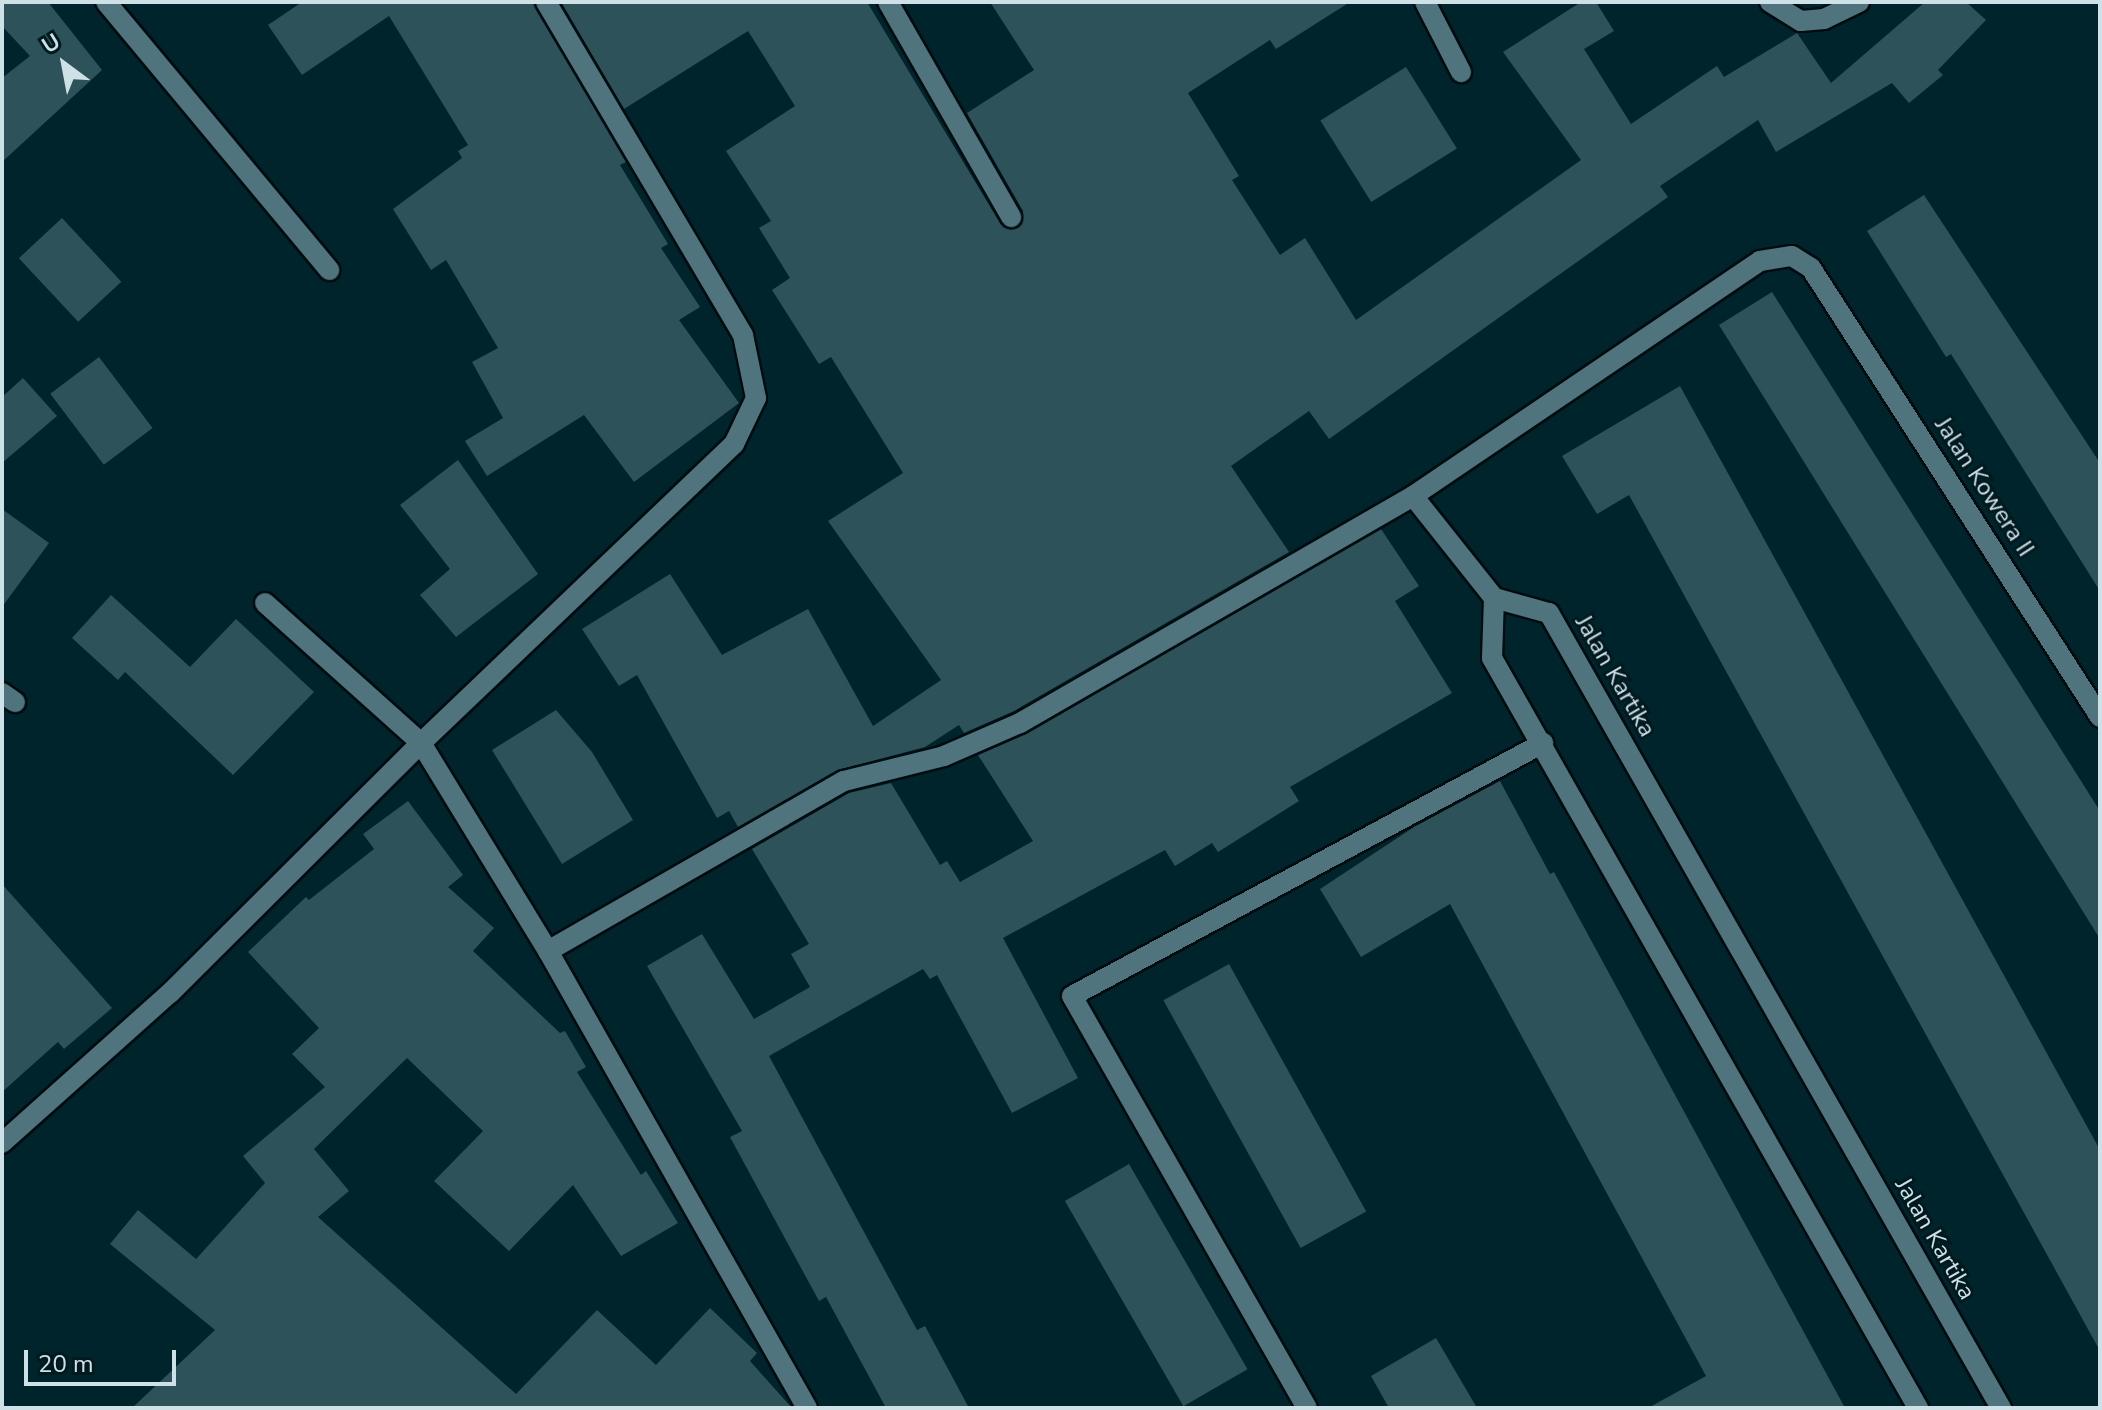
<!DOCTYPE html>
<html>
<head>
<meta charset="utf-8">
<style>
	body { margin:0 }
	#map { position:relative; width:2102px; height:1410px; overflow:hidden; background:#00242c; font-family:"Nunito Sans",sans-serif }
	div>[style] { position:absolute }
	.building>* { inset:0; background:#2d525a; transform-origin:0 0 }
	.roads { filter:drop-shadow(2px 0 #000c10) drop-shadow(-2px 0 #000c10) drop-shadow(0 2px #000c10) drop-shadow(0 -2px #000c10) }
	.minor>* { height:20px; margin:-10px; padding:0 10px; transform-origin:10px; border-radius:10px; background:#4f747e }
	span { translate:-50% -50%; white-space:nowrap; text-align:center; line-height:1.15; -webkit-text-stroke:6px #001a20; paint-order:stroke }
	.street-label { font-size:24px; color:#cee1e7 }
	.frame { position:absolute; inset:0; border:4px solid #cee1e7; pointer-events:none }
	.north { position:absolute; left:24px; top:24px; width:80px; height:80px; -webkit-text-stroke:6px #001a20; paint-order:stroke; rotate:328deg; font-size:22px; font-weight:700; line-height:32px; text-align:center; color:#cee1e7 }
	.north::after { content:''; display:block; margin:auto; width:28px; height:36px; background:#cee1e7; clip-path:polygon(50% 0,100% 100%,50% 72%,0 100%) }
	.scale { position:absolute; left:24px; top:1350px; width:152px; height:36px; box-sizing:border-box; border:4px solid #cee1e7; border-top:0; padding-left:10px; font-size:24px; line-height:28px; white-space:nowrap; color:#cee1e7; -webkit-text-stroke:6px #001a20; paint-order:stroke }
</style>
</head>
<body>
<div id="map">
	<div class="building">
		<div style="clip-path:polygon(2px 2px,48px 2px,102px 70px,2px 162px,2px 78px,30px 56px,2px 26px)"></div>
		<div style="clip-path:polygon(302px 2px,533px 2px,626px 162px,620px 165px,668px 244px,661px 248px,700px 307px,679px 320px,739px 403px,634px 482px,584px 415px,487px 476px,465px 441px,503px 418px,472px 362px,498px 348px,446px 260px,431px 270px,393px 209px,462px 158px,458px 151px,468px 145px,389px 16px,302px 75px,268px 25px)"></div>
		<div style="clip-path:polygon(561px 2px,867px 2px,1000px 223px,1010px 230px,1022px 224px,1023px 211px,967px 113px,1034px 70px,990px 2px,1350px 2px,1276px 49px,1270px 40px,1188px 93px,1239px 176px,1232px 180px,1280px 255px,1305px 238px,1356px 320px,1581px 160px,1503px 52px,1581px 2px,1596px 2px,1614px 31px,1584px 49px,1631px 124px,1717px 66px,1724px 77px,1797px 33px,1831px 83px,1925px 2px,1966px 2px,1986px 20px,1938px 70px,1943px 75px,1909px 103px,1892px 83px,1776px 152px,1758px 120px,1660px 186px,1668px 197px,1329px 439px,1309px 411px,1231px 466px,1289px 552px,1014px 711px,964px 733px,959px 725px,925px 747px,838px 770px,738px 827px,729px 811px,717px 818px,637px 675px,619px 686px,582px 629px,670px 574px,722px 655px,808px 609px,873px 726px,941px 680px,828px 521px,903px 473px,831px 357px,819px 364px,772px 290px,790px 278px,759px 228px,771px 221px,726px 151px,795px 106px,748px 31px,624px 109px)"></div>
		<div style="left:1406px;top:67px;width:96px;height:101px;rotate:58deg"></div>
		<div style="clip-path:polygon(1924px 195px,2100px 463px,2100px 591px,1951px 354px,1946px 357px,1867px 231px)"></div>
		<div style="left:62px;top:218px;width:87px;height:59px;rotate:47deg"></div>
		<div style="clip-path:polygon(1772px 292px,2100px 811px,2100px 939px,1719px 325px)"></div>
		<div style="left:99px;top:357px;width:89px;height:61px;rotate:53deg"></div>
		<div style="clip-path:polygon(23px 378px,57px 416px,2px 463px,2px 397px)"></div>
		<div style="clip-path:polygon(1680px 386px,2100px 1150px,2100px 1351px,1629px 495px,1597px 514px,1562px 456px)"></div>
		<div style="clip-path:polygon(458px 460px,538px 574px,456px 637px,420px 595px,450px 569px,400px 505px)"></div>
		<div style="clip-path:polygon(2px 509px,49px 543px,2px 607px)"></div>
		<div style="clip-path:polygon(1381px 529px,1419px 586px,1395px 601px,1452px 693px,1290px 787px,1299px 801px,1218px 852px,1212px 843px,1175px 866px,1165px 850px,1003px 938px,1078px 1078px,1012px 1113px,937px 975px,930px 979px,923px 969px,769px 1056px,917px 1330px,925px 1326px,969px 1408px,886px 1408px,826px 1297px,819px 1301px,730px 1137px,742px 1131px,647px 966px,702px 934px,754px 1019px,810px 987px,791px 954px,809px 944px,752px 849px,849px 793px,891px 783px,940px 865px,947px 861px,960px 882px,1033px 841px,978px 755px,1026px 734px)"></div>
		<div style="clip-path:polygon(111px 595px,190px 667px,236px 619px,314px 692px,233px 775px,125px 672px,118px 680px,72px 638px)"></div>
		<div style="clip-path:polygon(556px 710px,592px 752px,633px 820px,562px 864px,492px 750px)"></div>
		<div style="clip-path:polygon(1500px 781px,1550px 874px,1554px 872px,1845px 1408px,1648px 1408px,1706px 1376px,1450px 904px,1361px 957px,1320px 889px,1414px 827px)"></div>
		<div style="clip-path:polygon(408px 801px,463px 875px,448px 887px,494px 928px,473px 951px,560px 1033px,565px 1031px,586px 1067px,577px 1072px,641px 1175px,646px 1171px,678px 1223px,621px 1256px,573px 1185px,509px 1251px,434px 1181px,483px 1131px,407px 1058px,314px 1149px,349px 1191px,318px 1217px,516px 1394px,597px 1310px,656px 1365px,710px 1308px,757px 1353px,750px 1361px,792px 1408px,132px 1408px,215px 1330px,110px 1244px,138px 1210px,196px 1259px,265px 1183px,243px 1156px,325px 1087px,292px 1054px,319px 1028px,248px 952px,306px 897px,309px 900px,374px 849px,363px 834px)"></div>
		<div style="clip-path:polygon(2px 884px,112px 1008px,64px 1049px,58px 1042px,2px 1092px)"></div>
		<div style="left:1229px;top:964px;width:283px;height:75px;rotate:61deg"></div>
		<div style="left:1129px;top:1164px;width:237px;height:74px;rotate:60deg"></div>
		<div style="clip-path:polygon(1436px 1338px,1477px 1408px,1389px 1408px,1371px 1376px)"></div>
	</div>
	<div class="roads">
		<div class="minor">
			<div style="left:106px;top:2px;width:349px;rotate:50.2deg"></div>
			<div style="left:888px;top:2px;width:248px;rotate:60.2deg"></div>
			<div style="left:1425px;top:2px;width:79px;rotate:62.8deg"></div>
			<div style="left:1770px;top:2px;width:36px;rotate:32deg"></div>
			<div style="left:1801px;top:21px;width:23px;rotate:-5deg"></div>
			<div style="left:1824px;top:19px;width:39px;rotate:-26deg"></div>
			<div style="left:1413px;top:496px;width:130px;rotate:51.5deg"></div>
			<div style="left:1494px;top:598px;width:57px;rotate:15.3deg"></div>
			<div style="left:1549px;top:613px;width:915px;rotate:60.38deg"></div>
			<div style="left:1494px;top:598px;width:60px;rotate:91.9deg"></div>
			<div style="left:1492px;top:658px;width:863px;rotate:60.4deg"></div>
			<div style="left:265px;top:603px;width:210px;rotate:41.9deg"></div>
			<div style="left:421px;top:743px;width:244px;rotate:58.6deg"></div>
			<div style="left:2px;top:693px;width:16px;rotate:35deg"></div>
			<div style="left:2px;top:1143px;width:225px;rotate:-41.8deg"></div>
			<div style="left:170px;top:993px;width:354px;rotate:-44.9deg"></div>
			<div style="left:421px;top:743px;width:433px;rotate:-43.7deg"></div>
			<div style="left:734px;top:444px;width:51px;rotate:-64.4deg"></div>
			<div style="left:756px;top:398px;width:64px;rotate:-101.7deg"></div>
			<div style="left:743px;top:335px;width:387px;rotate:-120.6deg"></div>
			<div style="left:807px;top:1408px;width:525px;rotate:-119.54deg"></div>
			<div style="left:548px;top:951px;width:341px;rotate:-29.9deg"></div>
			<div style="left:844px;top:781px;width:103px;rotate:-14deg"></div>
			<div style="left:944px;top:756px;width:83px;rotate:-23.5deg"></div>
			<div style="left:1020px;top:723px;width:454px;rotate:-30deg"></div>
			<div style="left:1413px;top:496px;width:419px;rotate:-34.1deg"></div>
			<div style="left:1760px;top:261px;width:32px;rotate:-9deg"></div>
			<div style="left:1792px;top:256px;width:22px;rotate:32deg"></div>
			<div style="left:1811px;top:268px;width:534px;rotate:57.23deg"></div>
			<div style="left:1307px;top:1408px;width:474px;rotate:-119.7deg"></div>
			<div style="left:1072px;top:996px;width:535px;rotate:-28.24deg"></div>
		</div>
	</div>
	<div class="street-label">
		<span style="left:1984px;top:487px;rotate:57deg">Jalan Kowera II</span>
		<span style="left:1615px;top:676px;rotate:60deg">Jalan Kartika</span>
		<span style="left:1935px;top:1239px;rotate:60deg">Jalan Kartika</span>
	</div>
	<div class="frame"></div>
	<div class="north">U</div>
	<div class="scale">20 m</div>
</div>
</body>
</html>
